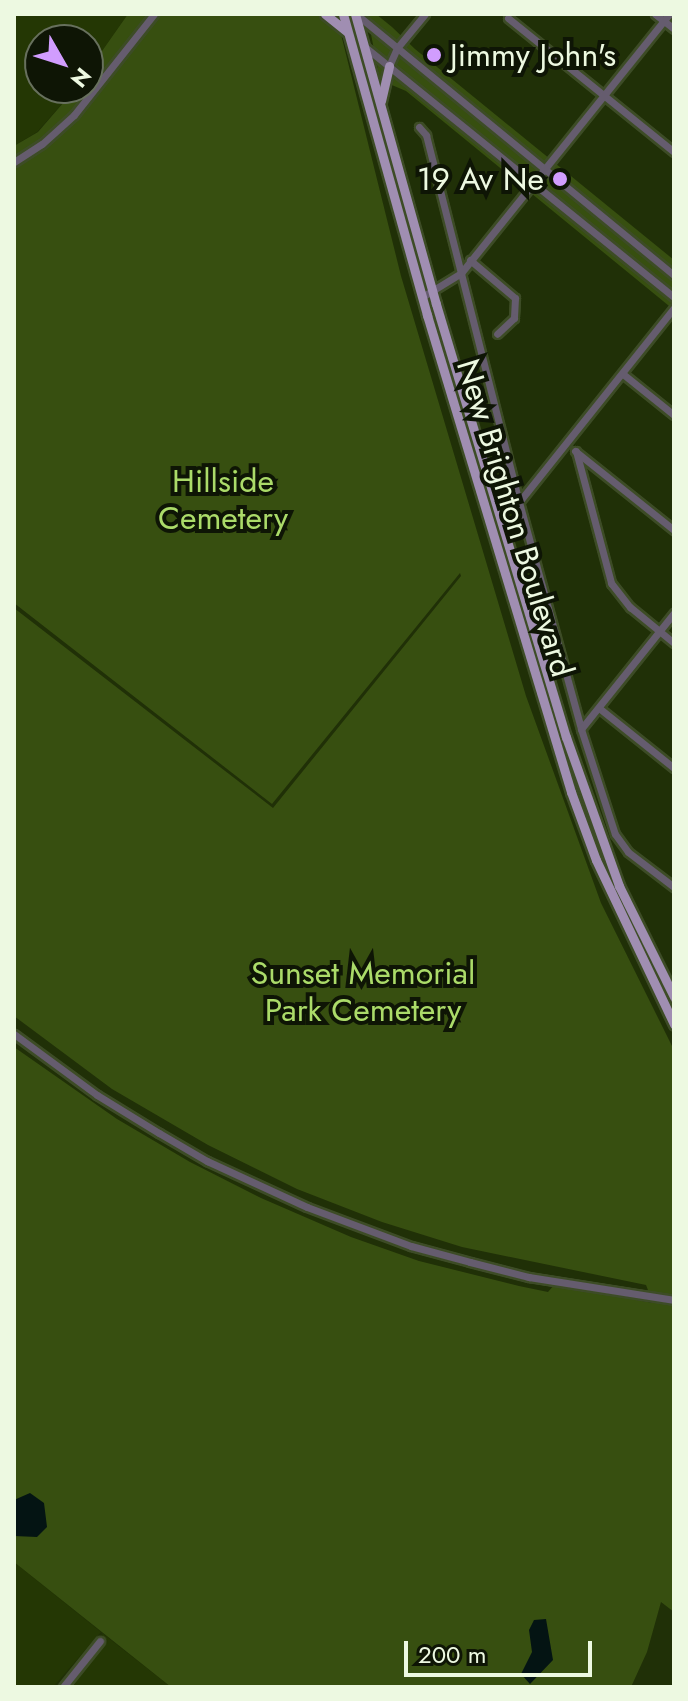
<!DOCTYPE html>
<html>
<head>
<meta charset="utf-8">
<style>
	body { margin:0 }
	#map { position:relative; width:688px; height:1701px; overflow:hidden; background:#203007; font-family:Jost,sans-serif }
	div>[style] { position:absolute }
	.built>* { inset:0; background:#243704 }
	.green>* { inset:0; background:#374f10 }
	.water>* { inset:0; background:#041413 }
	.roads { filter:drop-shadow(2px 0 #3d4c26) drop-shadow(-2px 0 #3d4c26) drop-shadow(0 2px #3d4c26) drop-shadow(0 -2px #3d4c26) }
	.minor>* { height:7px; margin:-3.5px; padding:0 3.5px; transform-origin:3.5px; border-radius:3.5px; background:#655c6e }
	.major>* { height:9px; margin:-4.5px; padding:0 4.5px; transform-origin:4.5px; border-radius:4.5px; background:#a08eb2 }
	.dots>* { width:22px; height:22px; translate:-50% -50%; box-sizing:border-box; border:4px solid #0e1505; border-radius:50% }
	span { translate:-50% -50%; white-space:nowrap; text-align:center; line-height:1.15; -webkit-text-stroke:8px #0e1505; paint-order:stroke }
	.poi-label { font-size:32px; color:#edf9e1 }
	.left { translate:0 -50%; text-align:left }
	.right { translate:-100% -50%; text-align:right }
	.park-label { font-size:32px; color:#abdb69 }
	.street-label { font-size:32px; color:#edf9e1 }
	.frame { position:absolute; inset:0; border:16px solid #edf9e1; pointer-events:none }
	.north { position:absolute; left:24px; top:24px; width:80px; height:80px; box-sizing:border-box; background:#0e1505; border:2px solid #67705d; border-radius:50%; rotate:129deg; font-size:22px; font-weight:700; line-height:32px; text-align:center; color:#edf9e1 }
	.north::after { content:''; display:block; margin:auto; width:28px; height:36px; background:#d19dfe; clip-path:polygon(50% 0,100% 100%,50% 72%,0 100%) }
	.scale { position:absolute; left:404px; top:1641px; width:188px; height:36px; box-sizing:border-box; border:4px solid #edf9e1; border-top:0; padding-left:10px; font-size:24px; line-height:28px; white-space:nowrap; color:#edf9e1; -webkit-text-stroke:6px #0e1505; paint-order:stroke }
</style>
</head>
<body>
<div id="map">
	<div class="built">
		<div style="clip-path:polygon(14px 14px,128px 14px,88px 71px,88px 40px,40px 40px,40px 88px,76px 88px,37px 132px,14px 146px)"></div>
		<div style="clip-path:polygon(14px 1562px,101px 1632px,53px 1687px,14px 1687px)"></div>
		<div style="clip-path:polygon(102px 1633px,171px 1687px,68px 1687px,104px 1642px)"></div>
	</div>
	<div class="green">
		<div style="clip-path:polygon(128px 14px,336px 14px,401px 276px,526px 696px,601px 903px,674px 1050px,674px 1612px,661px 1602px,647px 1652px,631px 1687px,171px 1687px,14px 1562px,14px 1047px,117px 1119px,190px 1162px,261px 1198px,351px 1237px,419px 1261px,519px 1286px,548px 1292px,554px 1285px,653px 1303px,646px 1285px,462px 1247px,382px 1222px,297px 1189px,208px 1145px,112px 1089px,14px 1016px,14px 608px,273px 808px,461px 576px,460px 573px,272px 804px,14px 603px,14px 146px,38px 132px,76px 88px,88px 88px,88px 71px)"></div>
		<div style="clip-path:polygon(367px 14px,376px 14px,392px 27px,415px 49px,674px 260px,674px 310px,406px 91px,380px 80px)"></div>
	</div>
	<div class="water">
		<div style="clip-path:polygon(30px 1493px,44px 1503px,47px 1527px,37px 1537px,14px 1536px,14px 1500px)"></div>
		<div style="clip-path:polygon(546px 1619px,553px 1660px,530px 1684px,521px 1674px,532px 1652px,529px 1630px,534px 1620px)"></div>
	</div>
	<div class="roads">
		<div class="minor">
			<div style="left:356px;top:14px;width:411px;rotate:39.4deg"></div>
			<div style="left:655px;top:14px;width:24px;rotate:38deg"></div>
			<div style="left:508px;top:18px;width:213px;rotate:38.9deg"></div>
			<div style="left:365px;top:47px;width:397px;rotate:39deg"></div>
			<div style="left:389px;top:66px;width:20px;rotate:-66deg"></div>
			<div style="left:397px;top:48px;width:44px;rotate:-50.5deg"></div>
			<div style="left:419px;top:127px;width:11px;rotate:49deg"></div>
			<div style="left:426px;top:135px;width:379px;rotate:75.8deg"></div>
			<div style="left:519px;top:502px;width:235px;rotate:74.7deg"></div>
			<div style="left:581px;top:729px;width:110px;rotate:72.1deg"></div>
			<div style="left:615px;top:834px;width:22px;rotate:54deg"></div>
			<div style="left:628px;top:852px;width:58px;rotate:37.3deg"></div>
			<div style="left:14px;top:162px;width:33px;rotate:-33deg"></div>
			<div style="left:42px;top:144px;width:43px;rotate:-42.2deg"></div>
			<div style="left:74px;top:115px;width:129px;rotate:-51.6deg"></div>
			<div style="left:470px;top:260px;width:59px;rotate:40.2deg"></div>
			<div style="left:515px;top:298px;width:20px;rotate:93deg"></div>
			<div style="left:514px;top:318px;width:23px;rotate:137deg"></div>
			<div style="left:422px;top:297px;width:46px;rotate:-31.6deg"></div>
			<div style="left:461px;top:273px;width:332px;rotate:-51.2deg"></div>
			<div style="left:623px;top:374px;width:65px;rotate:38.8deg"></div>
			<div style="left:575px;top:451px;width:127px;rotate:38.6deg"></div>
			<div style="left:576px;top:451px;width:137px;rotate:75.1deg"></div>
			<div style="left:611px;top:583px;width:31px;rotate:52deg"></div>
			<div style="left:630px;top:607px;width:57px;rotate:39.3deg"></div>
			<div style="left:519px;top:502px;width:248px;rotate:-51.4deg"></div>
			<div style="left:599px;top:708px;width:96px;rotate:38.7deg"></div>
			<div style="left:581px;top:729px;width:149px;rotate:-51.3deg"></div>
			<div style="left:14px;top:1034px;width:103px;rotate:36.3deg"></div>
			<div style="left:97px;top:1095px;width:73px;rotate:31.5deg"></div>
			<div style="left:159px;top:1133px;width:56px;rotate:30.3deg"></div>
			<div style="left:207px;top:1161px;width:110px;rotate:24.7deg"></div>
			<div style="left:307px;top:1207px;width:111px;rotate:20.6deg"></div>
			<div style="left:411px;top:1246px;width:61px;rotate:15.2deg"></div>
			<div style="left:470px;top:1262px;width:61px;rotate:14.3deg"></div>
			<div style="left:529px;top:1277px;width:147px;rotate:9deg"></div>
			<div style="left:63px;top:1687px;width:59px;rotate:-51.2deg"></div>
		</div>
		<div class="major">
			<div style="left:325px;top:14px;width:28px;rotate:39deg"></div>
			<div style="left:343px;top:14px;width:313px;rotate:74.4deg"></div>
			<div style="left:427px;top:315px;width:498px;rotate:73.2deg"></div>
			<div style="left:571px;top:792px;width:72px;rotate:69.8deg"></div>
			<div style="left:596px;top:860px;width:182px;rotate:64.6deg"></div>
			<div style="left:355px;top:14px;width:301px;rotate:74.4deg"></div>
			<div style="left:436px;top:304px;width:452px;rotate:73.3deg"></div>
			<div style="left:566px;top:737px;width:158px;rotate:70.4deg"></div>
			<div style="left:619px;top:886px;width:124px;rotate:63.6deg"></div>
			<div style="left:381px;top:101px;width:36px;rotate:-77deg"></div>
		</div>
	</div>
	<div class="dots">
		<div style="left:434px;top:55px;background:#d19dfe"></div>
		<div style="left:560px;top:179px;background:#d19dfe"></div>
	</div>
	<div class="poi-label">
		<span class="left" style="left:450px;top:55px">Jimmy John's</span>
		<span class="right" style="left:544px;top:179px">19 Av Ne</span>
	</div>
	<div class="park-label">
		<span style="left:223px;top:500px">Hillside<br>Cemetery</span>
		<span style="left:363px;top:992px">Sunset Memorial<br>Park Cemetery</span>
	</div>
	<div class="street-label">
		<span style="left:515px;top:518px;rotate:73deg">New Brighton Boulevard</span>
	</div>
	<div class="frame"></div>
	<div class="north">N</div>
	<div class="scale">200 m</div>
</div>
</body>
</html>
